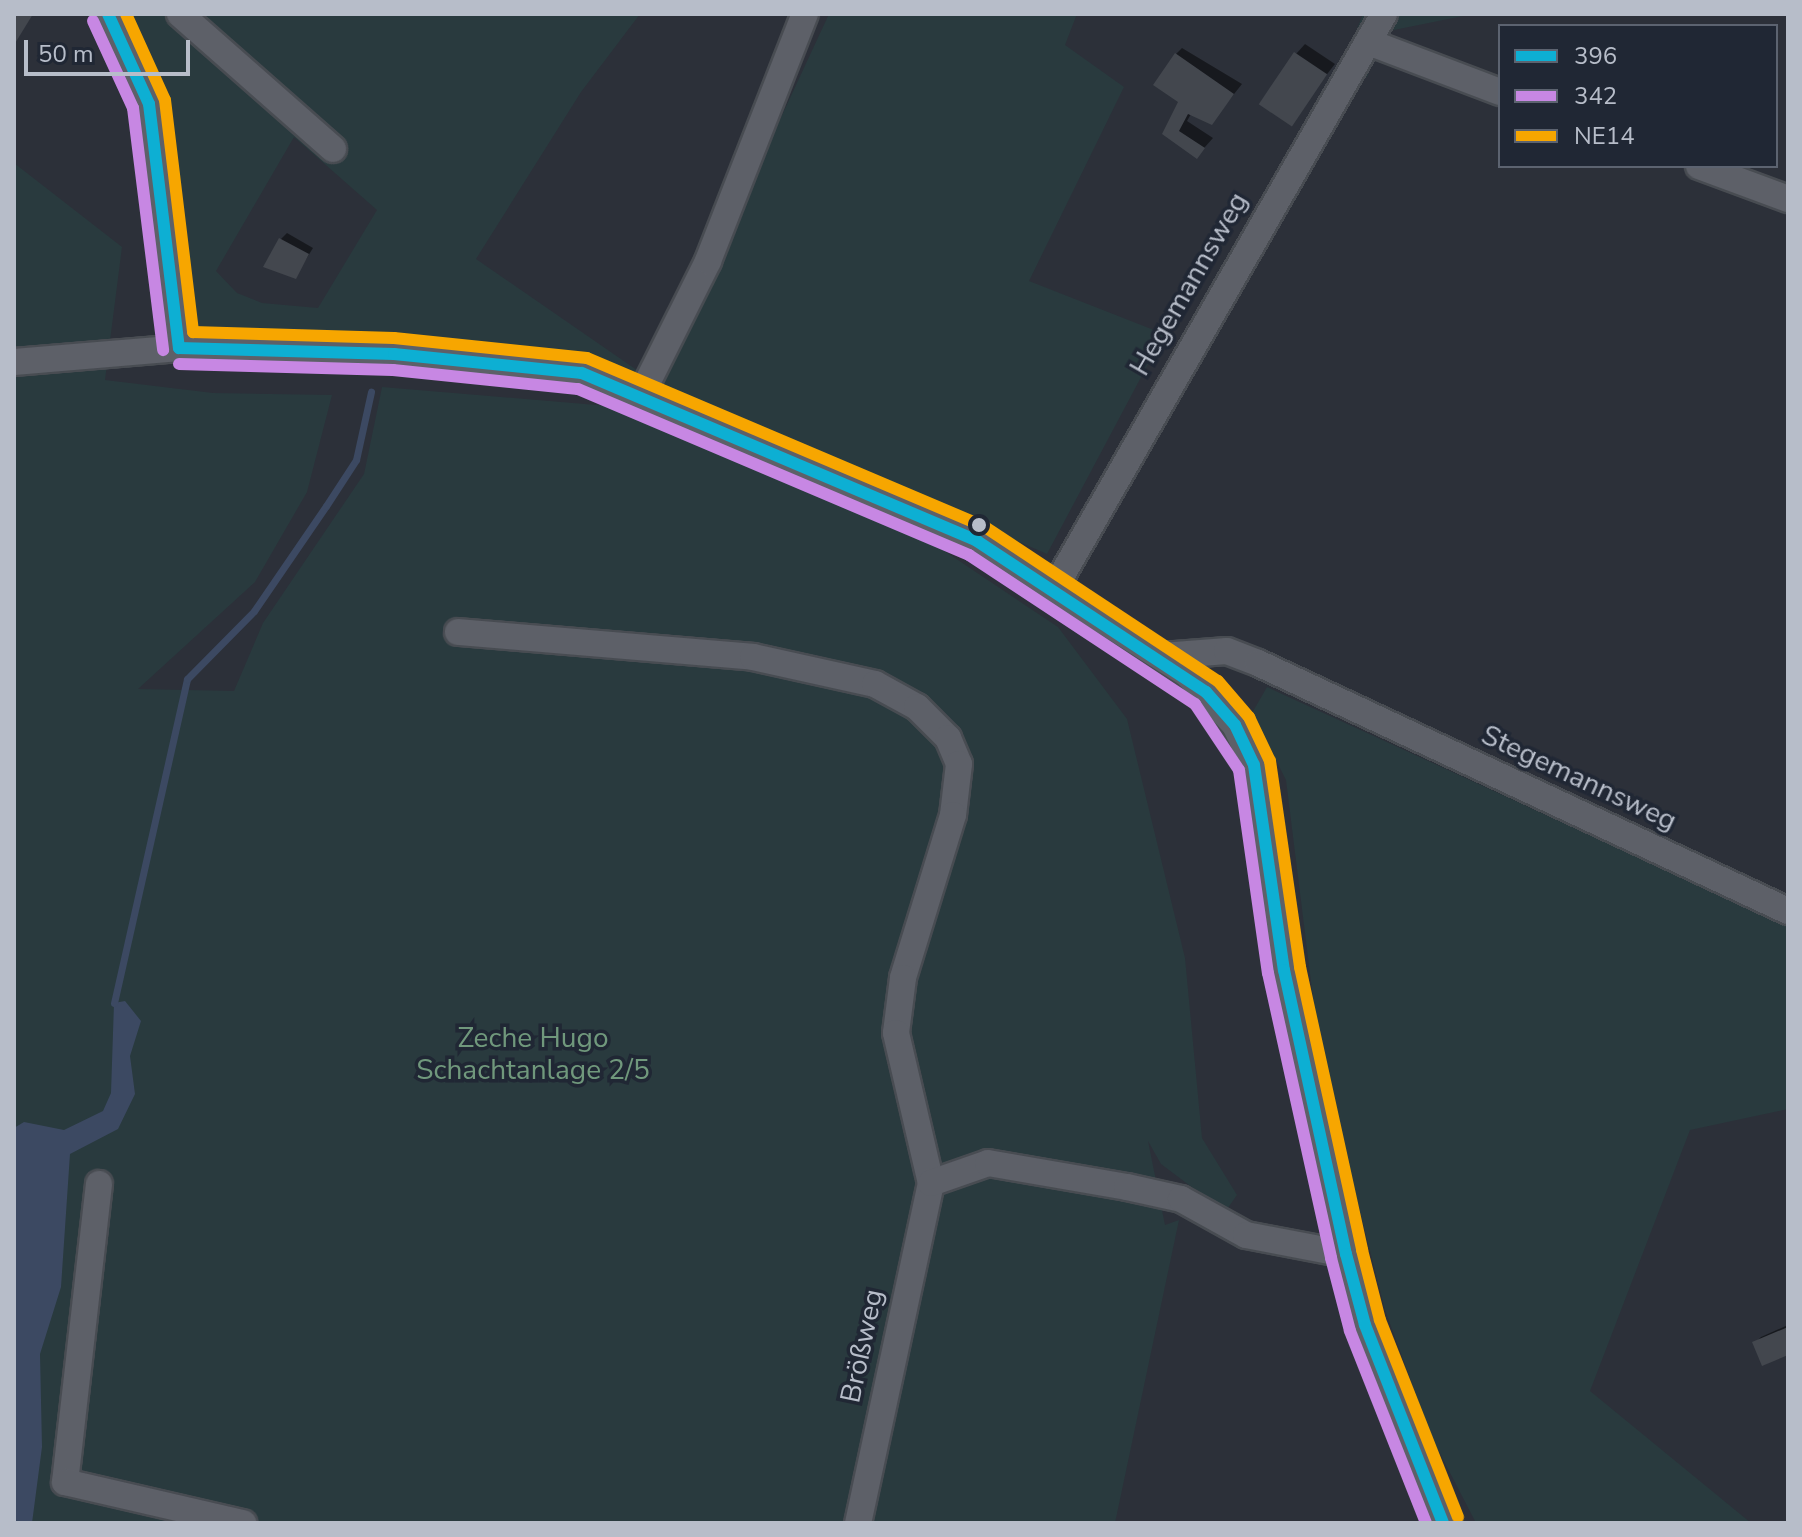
<!DOCTYPE html>
<html>
<head>
<meta charset="utf-8">
<style>
	body { margin:0 }
	#map { position:relative; width:1802px; height:1537px; overflow:hidden; background:#2c3039; font-family:"Nunito Sans",sans-serif }
	div>[style] { position:absolute }
	.green>* { inset:0; background:#293a3e }
	.water>* { inset:0; background:#3c4962 }
	.shadow>* { inset:0; background:#0007 }
	.stream>* { height:7px; margin:-3.5px; padding:0 3.5px; transform-origin:3.5px; border-radius:3.5px; background:#3c4962 }
	.building>* { inset:0; background:#43474e; transform-origin:0 0 }
	.roads { filter:drop-shadow(2px 0 #484c52) drop-shadow(-2px 0 #484c52) drop-shadow(0 2px #484c52) drop-shadow(0 -2px #484c52) }
	.minor>* { height:26px; margin:-13px; padding:0 13px; transform-origin:13px; border-radius:13px; background:#5d6068 }
	.bus-1>* { height:12px; margin:-6px; padding:0 6px; transform-origin:6px; border-radius:6px; background:#0dafd3 }
	.bus-2>* { height:12px; margin:-6px; padding:0 6px; transform-origin:6px; border-radius:6px; background:#c787e3 }
	.bus-3>* { height:12px; margin:-6px; padding:0 6px; transform-origin:6px; border-radius:6px; background:#f7a600 }
	.dots>* { width:22px; height:22px; translate:-50% -50%; box-sizing:border-box; border:4px solid #202734; border-radius:50% }
	span { translate:-50% -50%; white-space:nowrap; text-align:center; line-height:1.15; -webkit-text-stroke:7px #202734; paint-order:stroke }
	.street-label { font-size:28px; color:#b7bdc9 }
	.park-label { font-size:28px; color:#70987c }
	.frame { position:absolute; inset:0; border:16px solid #b7bdc9; pointer-events:none }
	.legend { position:absolute; left:1498px; top:24px; width:280px; height:144px; box-sizing:border-box; background:#202734; border:2px solid #5c6370; margin:0; padding:10px 14px; list-style:none; font-size:24px; color:#b7bdc9 }
	.legend li { display:flex; align-items:center; gap:16px; height:40px }
	.legend b { width:40px; border:2px solid #5c6370 }
	.scale { position:absolute; left:24px; top:40px; width:166px; height:36px; box-sizing:border-box; border:4px solid #b7bdc9; border-top:0; padding-left:10px; font-size:24px; line-height:28px; white-space:nowrap; color:#b7bdc9; -webkit-text-stroke:6px #202734; paint-order:stroke }
</style>
</head>
<body>
<div id="map">
	<div class="green">
		<div style="clip-path:polygon(evenodd,108px 14px,640px 14px,581px 92px,476px 259px,657px 384px,829px 14px,1077px 14px,1065px 45px,1124px 87px,1029px 281px,1164px 334px,1047px 554px,658px 384px,179px 348px,165px 196px,108px 14px,294px 137px,377px 210px,318px 308px,262px 303px,237px 293px,216px 271px,294px 137px)"></div>
		<div style="clip-path:polygon(1363px 14px,1473px 14px,1384px 32px,1367px 77px,1342px 66px)"></div>
		<div style="clip-path:polygon(14px 163px,122px 247px,105px 380px,213px 393px,332px 395px,307px 492px,255px 582px,138px 689px,234px 691px,263px 623px,364px 474px,382px 387px,620px 407px,925px 538px,1058px 627px,1127px 719px,1185px 958px,1202px 1138px,1237px 1195px,1225px 1212px,1161px 1164px,1148px 1141px,1165px 1225px,1179px 1220px,1115px 1523px,14px 1523px)"></div>
		<div style="clip-path:polygon(1267px 687px,1788px 926px,1788px 1109px,1690px 1130px,1590px 1391px,1751px 1523px,1476px 1523px,1432px 1438px,1385px 1310px,1320px 1054px,1286px 780px,1252px 713px)"></div>
	</div>
	<div class="water">
		<div style="clip-path:polygon(125px 1001px,141px 1021px,130px 1056px,135px 1094px,118px 1129px,70px 1154px,61px 1287px,40px 1354px,42px 1447px,32px 1523px,14px 1523px,14px 1128px,24px 1122px,64px 1130px,103px 1111px,111px 1093px,114px 1003px)"></div>
	</div>
	<div class="shadow">
		<div style="clip-path:polygon(1305px 44px,1335px 64px,1295px 115px,1296px 54px)"></div>
		<div style="clip-path:polygon(1182px 48px,1242px 84px,1211px 123px,1191px 114px,1187px 121px,1213px 138px,1197px 156px,1165px 134px,1195px 83px,1176px 54px)"></div>
		<div style="clip-path:polygon(287px 233px,313px 248px,295px 277px,281px 239px)"></div>
		<div style="clip-path:polygon(1788px 1325px,1788px 1353px,1755px 1343px,1761px 1337px)"></div>
	</div>
	<div class="stream">
		<div style="left:114px;top:1003px;width:332px;rotate:-77.3deg"></div>
		<div style="left:187px;top:679px;width:95px;rotate:-45.4deg"></div>
		<div style="left:254px;top:611px;width:127px;rotate:-55.6deg"></div>
		<div style="left:326px;top:506px;width:55px;rotate:-56.9deg"></div>
		<div style="left:356px;top:460px;width:70px;rotate:-77.6deg"></div>
	</div>
	<div class="building">
		<div style="clip-path:polygon(14px 14px,33px 14px,14px 45px)"></div>
		<div style="left:1294px;top:52px;width:40px;height:63px;rotate:34deg"></div>
		<div style="clip-path:polygon(1175px 53px,1234px 94px,1212px 125px,1188px 114px,1179px 131px,1205px 148px,1197px 159px,1162px 134px,1178px 102px,1153px 85px)"></div>
		<div style="clip-path:polygon(279px 238px,309px 254px,296px 279px,263px 267px)"></div>
		<div style="clip-path:polygon(1788px 1327px,1788px 1355px,1762px 1366px,1752px 1342px)"></div>
	</div>
	<div class="roads">
		<div class="minor">
			<div style="left:108px;top:14px;width:99px;rotate:65.5deg"></div>
			<div style="left:149px;top:104px;width:246px;rotate:83deg"></div>
			<div style="left:180px;top:14px;width:204px;rotate:41.4deg"></div>
			<div style="left:1371px;top:43px;width:138px;rotate:20.8deg"></div>
			<div style="left:1699px;top:166px;width:95px;rotate:20.3deg"></div>
			<div style="left:14px;top:362px;width:166px;rotate:-4.8deg"></div>
			<div style="left:179px;top:348px;width:215px;rotate:1.6deg"></div>
			<div style="left:394px;top:354px;width:189px;rotate:5.8deg"></div>
			<div style="left:582px;top:373px;width:429px;rotate:23deg"></div>
			<div style="left:977px;top:541px;width:247px;rotate:32.3deg"></div>
			<div style="left:1186px;top:673px;width:71px;rotate:46.7deg"></div>
			<div style="left:1235px;top:725px;width:44px;rotate:64.6deg"></div>
			<div style="left:1254px;top:765px;width:207px;rotate:81.7deg"></div>
			<div style="left:1284px;top:970px;width:291px;rotate:77.7deg"></div>
			<div style="left:1346px;top:1254px;width:73px;rotate:75deg"></div>
			<div style="left:1365px;top:1325px;width:213px;rotate:68.5deg"></div>
			<div style="left:641px;top:395px;width:150px;rotate:-63.4deg"></div>
			<div style="left:708px;top:261px;width:265px;rotate:-68.6deg"></div>
			<div style="left:1054px;top:589px;width:663px;rotate:-60.15deg"></div>
			<div style="left:458px;top:632px;width:296px;rotate:4.8deg"></div>
			<div style="left:753px;top:657px;width:125px;rotate:12.5deg"></div>
			<div style="left:875px;top:684px;width:48px;rotate:28.7deg"></div>
			<div style="left:917px;top:707px;width:44px;rotate:45deg"></div>
			<div style="left:948px;top:738px;width:28px;rotate:67deg"></div>
			<div style="left:959px;top:764px;width:51px;rotate:96.7deg"></div>
			<div style="left:953px;top:815px;width:170px;rotate:107.1deg"></div>
			<div style="left:903px;top:978px;width:55px;rotate:97.3deg"></div>
			<div style="left:896px;top:1033px;width:154px;rotate:76.9deg"></div>
			<div style="left:931px;top:1183px;width:348px;rotate:102.1deg"></div>
			<div style="left:1162px;top:656px;width:65px;rotate:-4.4deg"></div>
			<div style="left:1227px;top:651px;width:33px;rotate:21deg"></div>
			<div style="left:1258px;top:663px;width:585px;rotate:25.08deg"></div>
			<div style="left:931px;top:1183px;width:60px;rotate:-19.3deg"></div>
			<div style="left:988px;top:1163px;width:141px;rotate:9.8deg"></div>
			<div style="left:1127px;top:1187px;width:55px;rotate:12.5deg"></div>
			<div style="left:1181px;top:1199px;width:74px;rotate:29deg"></div>
			<div style="left:1246px;top:1235px;width:102px;rotate:10.8deg"></div>
			<div style="left:99px;top:1184px;width:300px;rotate:96.5deg"></div>
			<div style="left:65px;top:1482px;width:183px;rotate:13deg"></div>
		</div>
	</div>
	<div class="bus-1">
		<div style="left:108px;top:14px;width:99px;rotate:65.5deg"></div>
		<div style="left:149px;top:104px;width:246px;rotate:83deg"></div>
		<div style="left:179px;top:348px;width:215px;rotate:1.6deg"></div>
		<div style="left:394px;top:354px;width:189px;rotate:5.8deg"></div>
		<div style="left:582px;top:373px;width:429px;rotate:23deg"></div>
		<div style="left:977px;top:541px;width:274px;rotate:33.4deg"></div>
		<div style="left:1206px;top:692px;width:44px;rotate:48.7deg"></div>
		<div style="left:1235px;top:725px;width:44px;rotate:64.6deg"></div>
		<div style="left:1254px;top:765px;width:207px;rotate:81.7deg"></div>
		<div style="left:1284px;top:970px;width:291px;rotate:77.7deg"></div>
		<div style="left:1346px;top:1254px;width:73px;rotate:75deg"></div>
		<div style="left:1365px;top:1325px;width:213px;rotate:68.5deg"></div>
	</div>
	<div class="bus-2">
		<div style="left:93px;top:21px;width:96px;rotate:65.3deg"></div>
		<div style="left:133px;top:108px;width:244px;rotate:82.9deg"></div>
		<div style="left:179px;top:364px;width:214px;rotate:1.6deg"></div>
		<div style="left:393px;top:370px;width:186px;rotate:5.9deg"></div>
		<div style="left:578px;top:389px;width:425px;rotate:23deg"></div>
		<div style="left:969px;top:555px;width:271px;rotate:33.4deg"></div>
		<div style="left:1195px;top:704px;width:79px;rotate:56.3deg"></div>
		<div style="left:1239px;top:770px;width:205px;rotate:81.9deg"></div>
		<div style="left:1268px;top:973px;width:292px;rotate:77.5deg"></div>
		<div style="left:1331px;top:1258px;width:75px;rotate:75.4deg"></div>
		<div style="left:1350px;top:1331px;width:206px;rotate:68.4deg"></div>
	</div>
	<div class="bus-3">
		<div style="left:126px;top:14px;width:94px;rotate:65.6deg"></div>
		<div style="left:165px;top:100px;width:234px;rotate:83.1deg"></div>
		<div style="left:193px;top:332px;width:201px;rotate:1.7deg"></div>
		<div style="left:394px;top:338px;width:194px;rotate:5.9deg"></div>
		<div style="left:587px;top:358px;width:432px;rotate:23deg"></div>
		<div style="left:985px;top:527px;width:279px;rotate:33.5deg"></div>
		<div style="left:1218px;top:681px;width:48px;rotate:49.3deg"></div>
		<div style="left:1249px;top:717px;width:49px;rotate:64.5deg"></div>
		<div style="left:1270px;top:761px;width:208px;rotate:81.7deg"></div>
		<div style="left:1300px;top:967px;width:290px;rotate:77.6deg"></div>
		<div style="left:1362px;top:1250px;width:72px;rotate:75.6deg"></div>
		<div style="left:1380px;top:1320px;width:212px;rotate:68.4deg"></div>
	</div>
	<div class="dots">
		<div style="left:979px;top:525px;background:#b7bdc9"></div>
	</div>
	<div class="street-label">
		<span style="left:1189px;top:284px;rotate:-60deg">Hegemannsweg</span>
		<span style="left:1579px;top:778px;rotate:25deg">Stegemannsweg</span>
		<span style="left:862px;top:1346px;rotate:-78deg">Brößweg</span>
	</div>
	<div class="park-label">
		<span style="left:533px;top:1054px">Zeche Hugo<br>Schachtanlage 2/5</span>
	</div>
	<div class="frame"></div>
	<ul class="legend">
	<li><b style="height:10px;background:#0dafd3"></b>396</li>
	<li><b style="height:10px;background:#c787e3"></b>342</li>
	<li><b style="height:10px;background:#f7a600"></b>NE14</li>
	</ul>
	<div class="scale">50 m</div>
</div>
</body>
</html>
